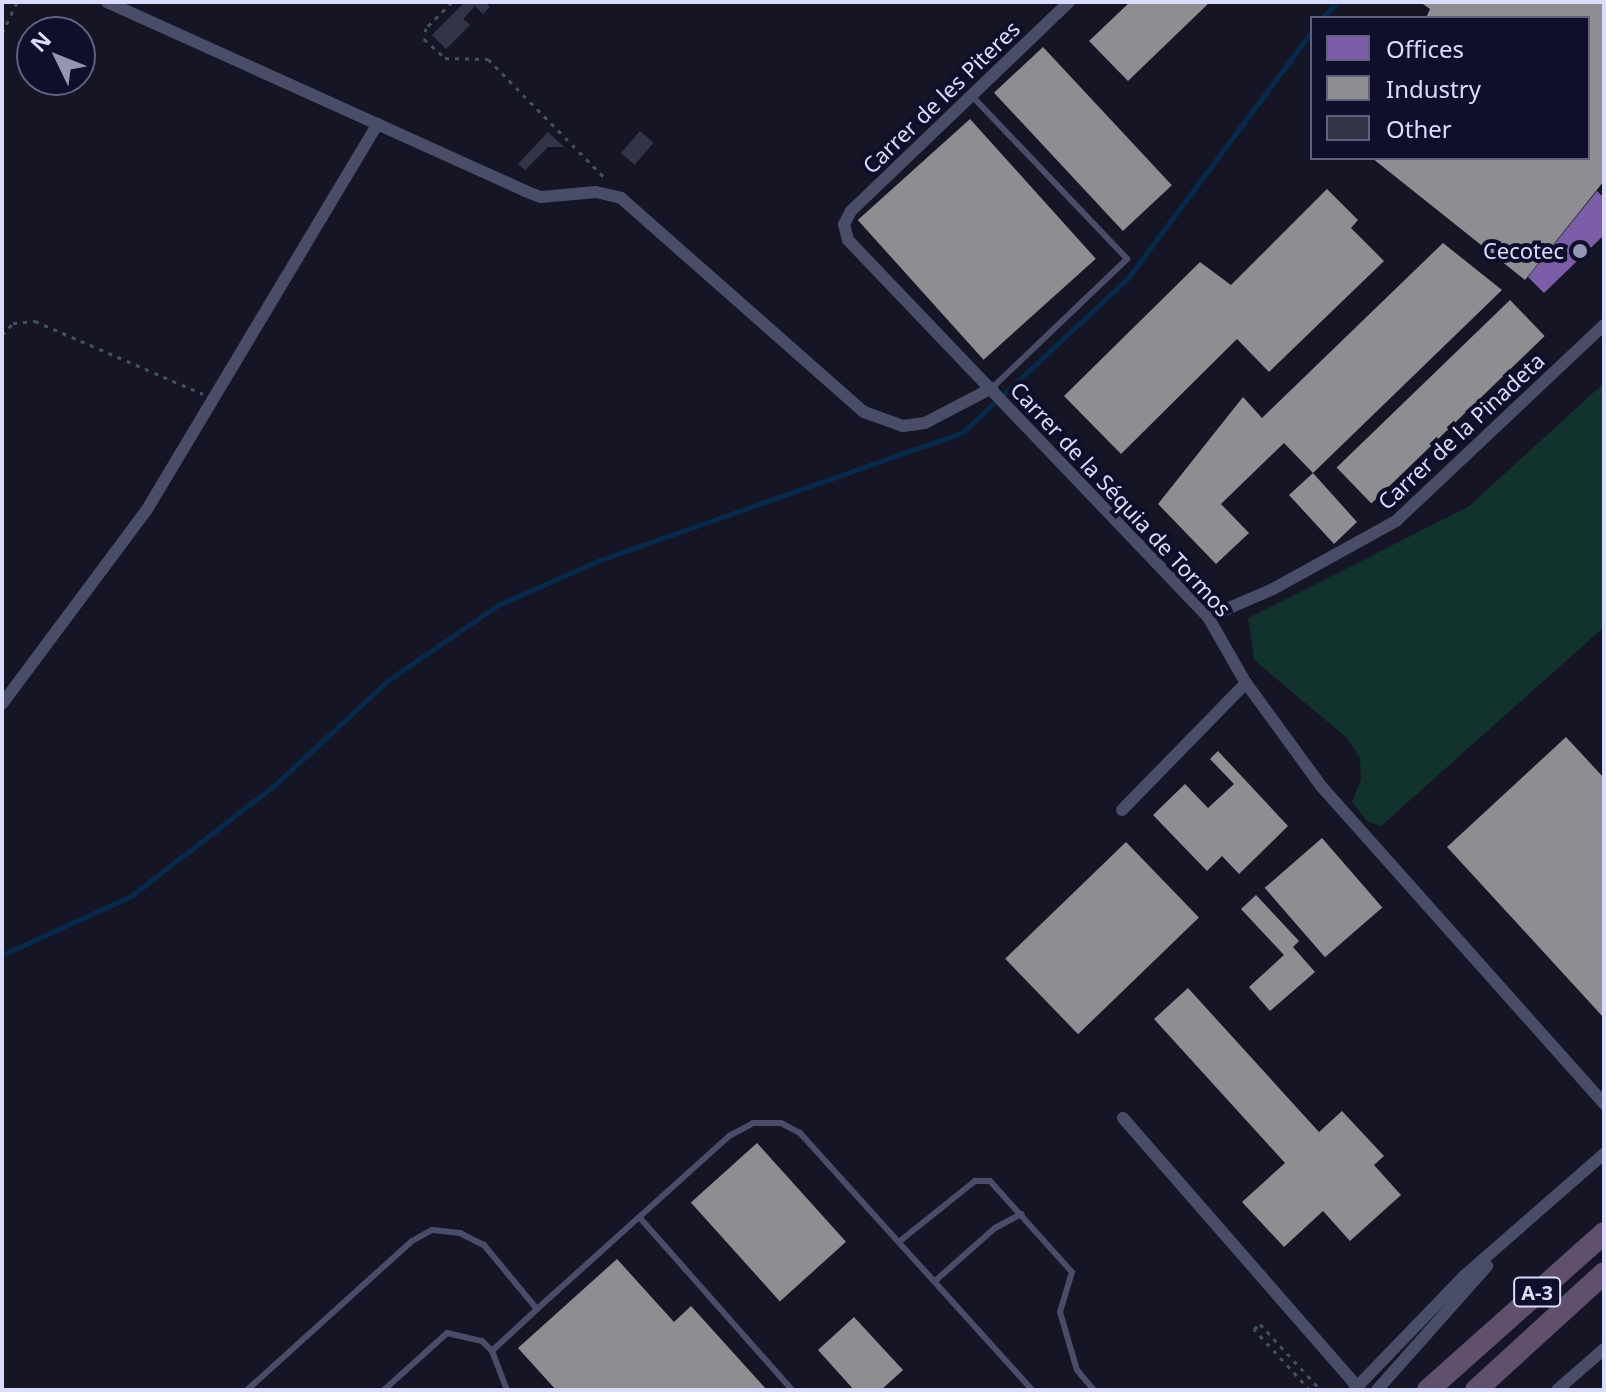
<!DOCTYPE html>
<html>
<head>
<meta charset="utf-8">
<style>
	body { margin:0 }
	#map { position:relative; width:1606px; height:1392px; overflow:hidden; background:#151526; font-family:"Noto Sans",sans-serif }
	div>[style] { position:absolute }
	.green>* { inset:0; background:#12322e }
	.offices>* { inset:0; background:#7b5ea7 }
	.industry>* { inset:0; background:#8d8d92; transform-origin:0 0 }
	.stream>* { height:5px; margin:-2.5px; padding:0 2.5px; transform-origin:2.5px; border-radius:2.5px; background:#082a4a }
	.building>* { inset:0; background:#343447; transform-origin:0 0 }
	.path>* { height:3px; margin-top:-1.5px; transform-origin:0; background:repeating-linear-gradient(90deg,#41525f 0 4px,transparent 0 10px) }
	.service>* { height:6px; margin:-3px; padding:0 3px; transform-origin:3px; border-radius:3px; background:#4a4d67 }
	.minor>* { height:12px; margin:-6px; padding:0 6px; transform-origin:6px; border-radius:6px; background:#4a4d67 }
	.motorway>* { height:22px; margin:-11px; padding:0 11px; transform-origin:11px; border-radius:11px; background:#60506c }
	.dots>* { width:22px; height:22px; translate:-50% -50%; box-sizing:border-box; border:4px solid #0f0f2c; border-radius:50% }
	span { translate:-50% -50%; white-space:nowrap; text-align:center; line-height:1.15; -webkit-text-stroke:8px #0f0f2c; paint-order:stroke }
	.shield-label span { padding:2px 6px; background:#0f0f2c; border:2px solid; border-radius:6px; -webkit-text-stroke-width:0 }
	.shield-label { font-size:20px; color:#dadcff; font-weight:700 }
	.street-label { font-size:22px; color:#dadcff }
	.poi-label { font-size:22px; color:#dadcff }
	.right { translate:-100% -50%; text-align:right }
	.frame { position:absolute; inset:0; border:4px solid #dadcff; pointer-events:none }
	.legend { position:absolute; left:1310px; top:16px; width:280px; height:144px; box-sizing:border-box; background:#0f0f2c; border:2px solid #606180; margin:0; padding:10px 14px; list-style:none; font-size:24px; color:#dadcff }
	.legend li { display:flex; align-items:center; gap:16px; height:40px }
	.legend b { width:40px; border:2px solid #606180 }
	.north { position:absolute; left:16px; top:16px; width:80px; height:80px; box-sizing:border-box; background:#0f0f2c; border:2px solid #606180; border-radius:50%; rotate:313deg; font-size:22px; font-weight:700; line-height:32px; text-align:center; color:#dadcff }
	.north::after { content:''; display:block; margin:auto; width:28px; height:36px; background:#9596b3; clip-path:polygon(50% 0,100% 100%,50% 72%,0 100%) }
</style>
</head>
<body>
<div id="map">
	<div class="green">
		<div style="clip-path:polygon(1604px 383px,1604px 627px,1381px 826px,1368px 822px,1352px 802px,1361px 780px,1360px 758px,1347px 738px,1254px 660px,1248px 618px,1468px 507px)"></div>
	</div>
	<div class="offices">
		<div style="clip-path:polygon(1597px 191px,1604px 198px,1604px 235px,1544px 293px,1528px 277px)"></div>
	</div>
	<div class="industry">
		<div style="clip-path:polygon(1130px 2px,1210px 2px,1128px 81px,1089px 41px)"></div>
		<div style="clip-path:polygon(1420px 2px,1604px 2px,1604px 181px,1525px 280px,1372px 158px,1588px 158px,1588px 18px,1426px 18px,1430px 9px)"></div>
		<div style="left:1043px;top:47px;width:189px;height:67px;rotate:47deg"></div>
		<div style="left:970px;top:119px;width:188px;height:151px;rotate:48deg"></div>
		<div style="clip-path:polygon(1327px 189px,1358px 220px,1351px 228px,1384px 261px,1269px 372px,1237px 339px,1121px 454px,1064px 396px,1200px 262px,1231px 285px)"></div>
		<div style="clip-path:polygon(1443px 243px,1502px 290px,1313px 473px,1357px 522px,1334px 544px,1289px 495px,1313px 473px,1284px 443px,1221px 504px,1249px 533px,1216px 564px,1158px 504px,1243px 397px,1262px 418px)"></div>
		<div style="left:1510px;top:300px;width:50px;height:241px;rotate:46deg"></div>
		<div style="clip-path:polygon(1566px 737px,1604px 778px,1604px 1018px,1447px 847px)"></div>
		<div style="clip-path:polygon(1218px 751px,1288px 826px,1239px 874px,1222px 856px,1207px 871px,1153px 815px,1185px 784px,1208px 808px,1234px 784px,1210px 759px)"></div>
		<div style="left:1322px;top:838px;width:92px;height:76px;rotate:49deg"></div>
		<div style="left:1126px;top:842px;width:105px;height:168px;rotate:46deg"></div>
		<div style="clip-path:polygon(1256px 895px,1299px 941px,1293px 947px,1315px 972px,1270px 1011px,1249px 987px,1284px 955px,1241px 909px)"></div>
		<div style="clip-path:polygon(1188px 988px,1319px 1132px,1342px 1111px,1384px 1156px,1374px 1165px,1401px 1195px,1350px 1241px,1323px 1211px,1284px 1247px,1242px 1202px,1285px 1163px,1154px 1019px)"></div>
		<div style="left:757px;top:1143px;width:133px;height:89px;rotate:48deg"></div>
		<div style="clip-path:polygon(617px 1259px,674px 1322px,691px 1306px,767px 1390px,556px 1390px,518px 1348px)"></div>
		<div style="clip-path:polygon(854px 1317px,903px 1370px,881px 1390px,854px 1390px,818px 1350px)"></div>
	</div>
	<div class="stream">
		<div style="left:1322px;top:18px;width:22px;rotate:-47deg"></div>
		<div style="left:2px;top:955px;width:142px;rotate:-24.6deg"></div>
		<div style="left:131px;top:896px;width:185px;rotate:-37.7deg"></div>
		<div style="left:277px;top:783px;width:150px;rotate:-42.8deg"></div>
		<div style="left:387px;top:681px;width:135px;rotate:-34.4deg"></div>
		<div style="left:498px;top:605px;width:111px;rotate:-23.8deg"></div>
		<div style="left:600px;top:560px;width:385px;rotate:-19.4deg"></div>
		<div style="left:963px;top:432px;width:226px;rotate:-43deg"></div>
		<div style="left:1128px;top:278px;width:308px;rotate:-53.3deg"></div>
	</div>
	<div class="building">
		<div style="clip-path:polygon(465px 2px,485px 2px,490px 7px,483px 14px,475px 6px,463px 19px,470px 25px,446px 49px,432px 35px)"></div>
		<div style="left:640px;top:131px;width:18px;height:29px;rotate:41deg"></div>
		<div style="clip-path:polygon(548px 132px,564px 147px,548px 147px,525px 170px,518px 164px)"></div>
	</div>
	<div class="path">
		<div style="left:452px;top:2px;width:37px;rotate:135deg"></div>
		<div style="left:426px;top:28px;width:11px;rotate:100deg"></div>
		<div style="left:424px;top:39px;width:28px;rotate:42deg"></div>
		<div style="left:445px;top:58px;width:43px;rotate:1.3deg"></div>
		<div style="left:488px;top:59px;width:168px;rotate:45.5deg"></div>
		<div style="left:2px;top:33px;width:34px;rotate:-64deg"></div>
		<div style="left:2px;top:335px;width:16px;rotate:-47deg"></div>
		<div style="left:13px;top:323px;width:22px;rotate:-5deg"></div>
		<div style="left:35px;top:321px;width:183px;rotate:23.5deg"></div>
		<div style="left:1310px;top:1390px;width:83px;rotate:-132.6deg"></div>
		<div style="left:1254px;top:1329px;width:8px;rotate:-40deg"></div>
		<div style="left:1260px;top:1324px;width:90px;rotate:47.3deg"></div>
	</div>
	<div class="service">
		<div style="left:972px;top:96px;width:225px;rotate:46.4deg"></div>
		<div style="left:1127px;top:259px;width:187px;rotate:136.3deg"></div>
		<div style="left:640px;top:1218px;width:230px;rotate:48.5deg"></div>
		<div style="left:900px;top:1241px;width:96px;rotate:-38.7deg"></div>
		<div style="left:975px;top:1181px;width:15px"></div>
		<div style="left:990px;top:1181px;width:122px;rotate:48deg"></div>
		<div style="left:1072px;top:1272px;width:42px;rotate:106.7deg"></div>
		<div style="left:1060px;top:1312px;width:60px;rotate:73.7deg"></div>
		<div style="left:1077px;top:1370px;width:26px;rotate:50deg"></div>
		<div style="left:935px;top:1281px;width:80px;rotate:-41.5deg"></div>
		<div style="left:995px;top:1228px;width:30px;rotate:-28deg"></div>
		<div style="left:247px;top:1390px;width:222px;rotate:-42.1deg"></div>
		<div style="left:412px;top:1241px;width:23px;rotate:-29deg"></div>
		<div style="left:432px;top:1230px;width:28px;rotate:6deg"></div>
		<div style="left:460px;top:1233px;width:27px;rotate:27deg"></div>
		<div style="left:484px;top:1245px;width:83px;rotate:50.4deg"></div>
		<div style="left:537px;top:1309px;width:258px;rotate:-42deg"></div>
		<div style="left:729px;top:1136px;width:27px;rotate:-28deg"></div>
		<div style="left:753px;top:1123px;width:28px"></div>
		<div style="left:781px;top:1123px;width:21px;rotate:28deg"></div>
		<div style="left:800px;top:1133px;width:346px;rotate:47.9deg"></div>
		<div style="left:384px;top:1390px;width:85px;rotate:-42.1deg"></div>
		<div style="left:447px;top:1333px;width:36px;rotate:13deg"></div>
		<div style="left:482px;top:1341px;width:14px;rotate:45deg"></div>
		<div style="left:507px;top:1390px;width:42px;rotate:-111deg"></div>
		<div style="left:492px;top:1351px;width:62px;rotate:-43deg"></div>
	</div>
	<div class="minor">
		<div style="left:107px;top:2px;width:459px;rotate:24.3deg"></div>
		<div style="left:525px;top:191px;width:17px;rotate:21deg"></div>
		<div style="left:541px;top:197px;width:55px;rotate:-5.2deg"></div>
		<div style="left:596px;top:192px;width:26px;rotate:13deg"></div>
		<div style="left:621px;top:198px;width:324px;rotate:41.4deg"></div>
		<div style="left:864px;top:412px;width:41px;rotate:19.7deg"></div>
		<div style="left:903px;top:426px;width:22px;rotate:-8deg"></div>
		<div style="left:925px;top:423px;width:76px;rotate:-27.6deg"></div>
		<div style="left:1069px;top:2px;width:302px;rotate:136.2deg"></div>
		<div style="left:851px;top:211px;width:15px;rotate:118deg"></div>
		<div style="left:844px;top:224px;width:16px;rotate:76deg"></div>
		<div style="left:848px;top:240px;width:521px;rotate:46.32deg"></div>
		<div style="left:1208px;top:617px;width:76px;rotate:60.1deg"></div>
		<div style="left:1246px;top:683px;width:127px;rotate:53.9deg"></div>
		<div style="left:1321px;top:786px;width:426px;rotate:48.3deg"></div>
		<div style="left:1208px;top:617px;width:71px;rotate:-23.3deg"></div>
		<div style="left:1273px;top:589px;width:141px;rotate:-28.9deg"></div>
		<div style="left:1396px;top:521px;width:286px;rotate:-43.3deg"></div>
		<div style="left:2px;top:704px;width:241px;rotate:-53.3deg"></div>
		<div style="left:146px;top:511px;width:451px;rotate:-59.1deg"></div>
		<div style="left:1122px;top:810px;width:177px;rotate:-45.7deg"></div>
		<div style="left:1123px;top:1118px;width:357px;rotate:48.9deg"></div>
		<div style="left:1354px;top:1390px;width:158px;rotate:-46deg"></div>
		<div style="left:1464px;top:1276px;width:186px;rotate:-41.1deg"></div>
		<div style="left:1377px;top:1390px;width:166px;rotate:-48.4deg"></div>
		<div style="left:1557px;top:1390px;width:62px;rotate:-41.1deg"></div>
	</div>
	<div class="motorway">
		<div style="left:1428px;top:1390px;width:236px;rotate:-41.7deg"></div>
		<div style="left:1476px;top:1390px;width:173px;rotate:-42.4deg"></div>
	</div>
	<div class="dots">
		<div style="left:1580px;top:251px;background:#9596b3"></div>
	</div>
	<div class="shield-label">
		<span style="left:1537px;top:1292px">A-3</span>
	</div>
	<div class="street-label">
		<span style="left:941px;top:97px;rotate:-44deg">Carrer de les Piteres</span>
		<span style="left:1461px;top:431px;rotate:-43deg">Carrer de la Pinadeta</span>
		<span style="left:1121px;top:499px;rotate:47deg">Carrer de la Séquia de Tormos</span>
	</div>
	<div class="poi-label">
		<span class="right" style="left:1564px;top:251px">Cecotec</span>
	</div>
	<div class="frame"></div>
	<ul class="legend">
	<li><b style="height:22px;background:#7b5ea7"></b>Offices</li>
	<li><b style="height:22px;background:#8d8d92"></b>Industry</li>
	<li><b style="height:22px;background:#343447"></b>Other</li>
	</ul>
	<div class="north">N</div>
</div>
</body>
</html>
